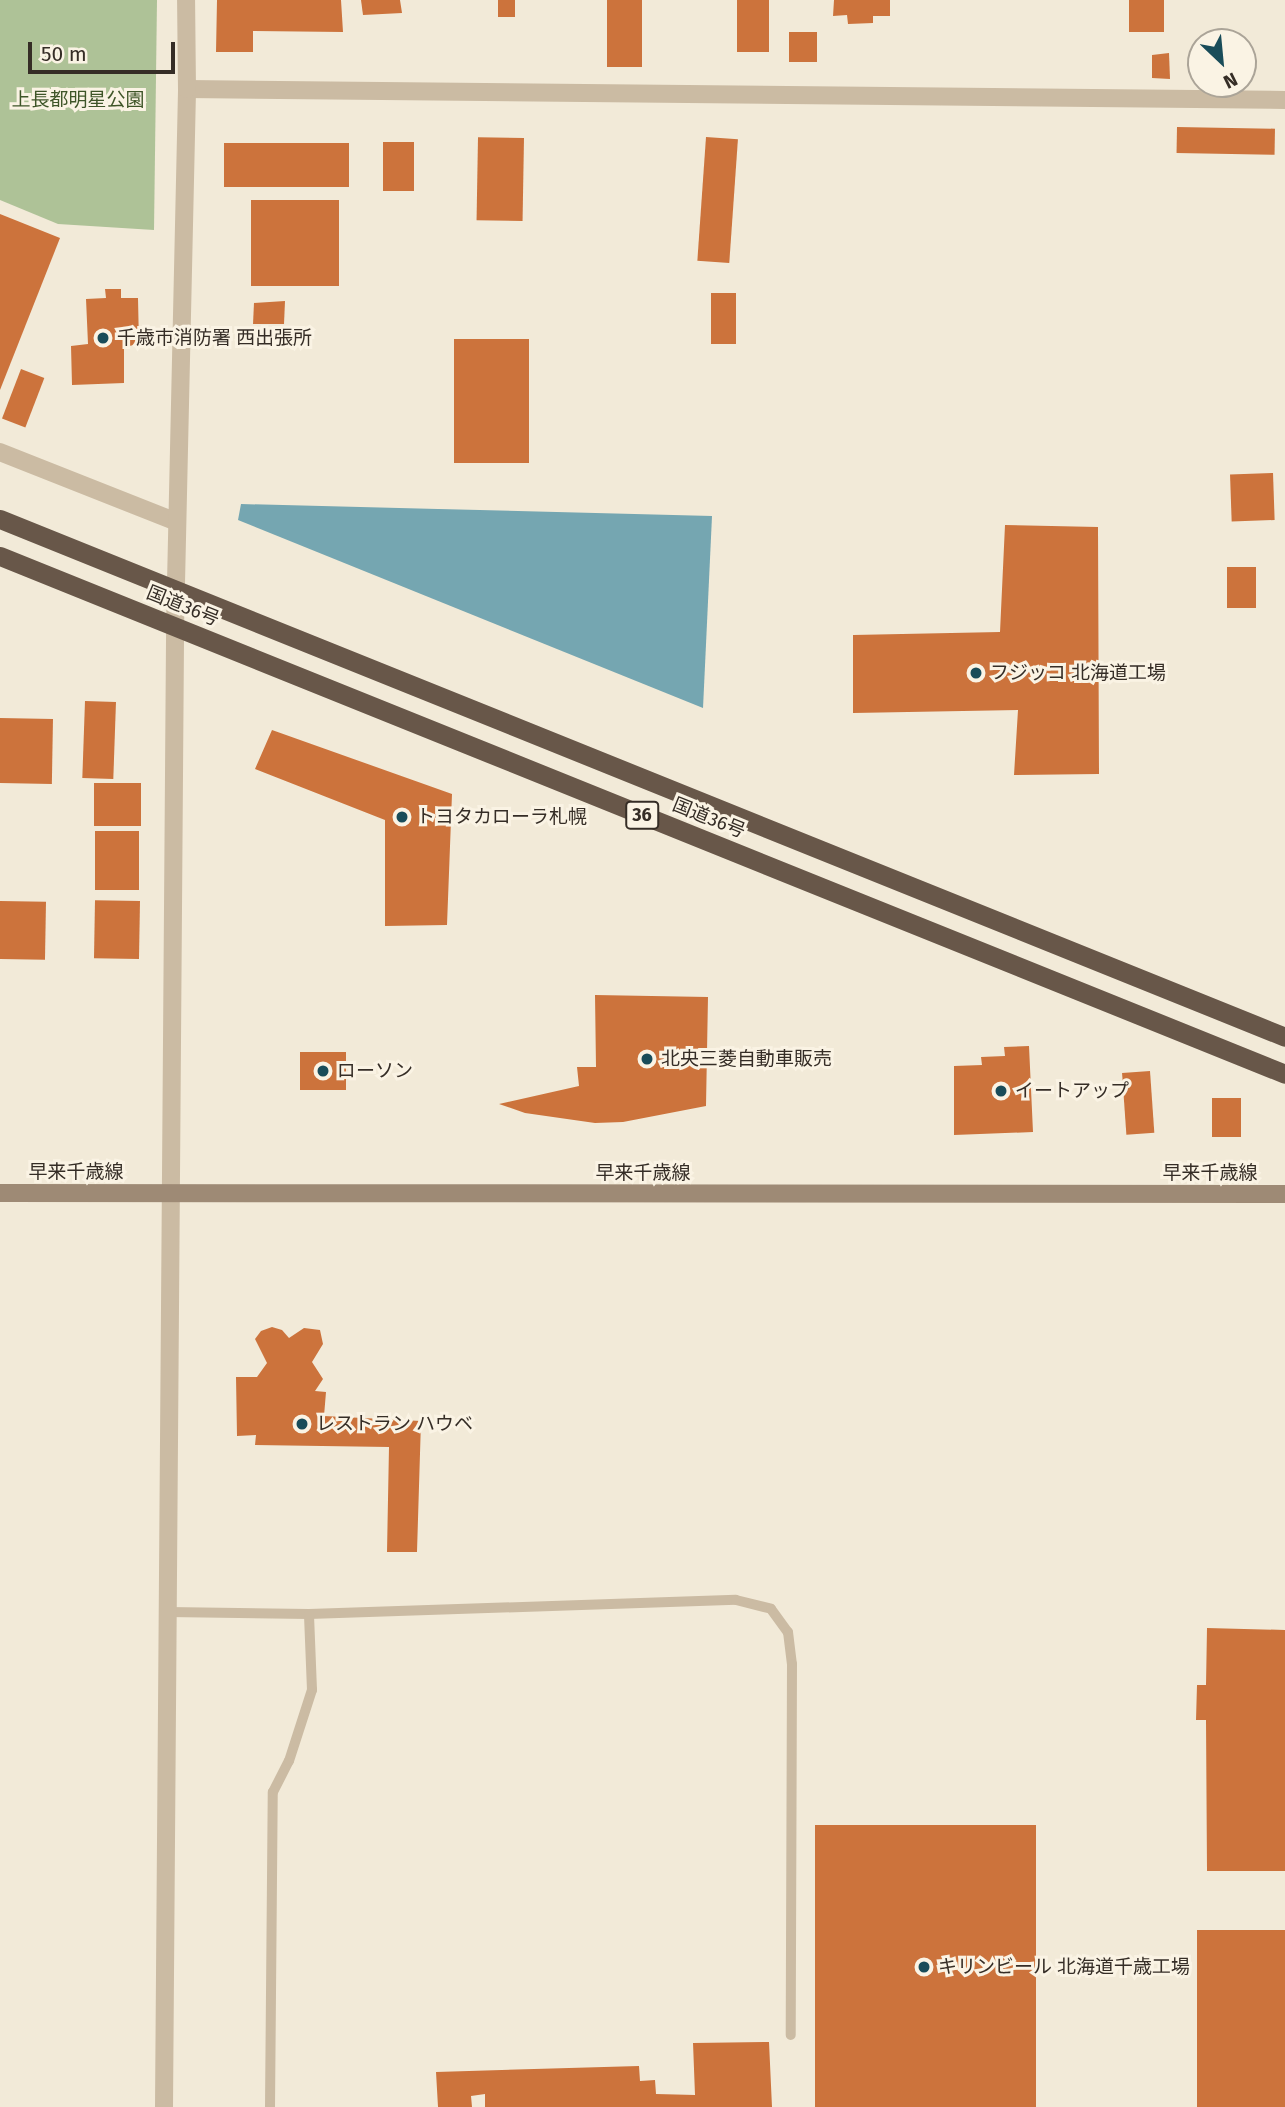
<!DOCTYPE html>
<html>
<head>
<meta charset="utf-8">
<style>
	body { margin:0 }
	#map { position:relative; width:1285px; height:2107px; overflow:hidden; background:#f2ead8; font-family:"Fira Sans","Noto Sans JP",sans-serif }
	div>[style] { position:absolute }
	.green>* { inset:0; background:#aec297 }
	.water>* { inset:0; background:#75a6b1 }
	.building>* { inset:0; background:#cc733c; transform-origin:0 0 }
	.service>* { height:10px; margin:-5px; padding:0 5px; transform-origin:5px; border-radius:5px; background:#cbbba3 }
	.minor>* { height:18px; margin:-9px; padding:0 9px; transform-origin:9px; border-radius:9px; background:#cbbba3 }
	.tertiary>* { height:18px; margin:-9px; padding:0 9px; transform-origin:9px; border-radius:9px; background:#cbbba3 }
	.secondary>* { height:18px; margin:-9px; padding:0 9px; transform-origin:9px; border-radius:9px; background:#9e8a75 }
	.trunk>* { height:19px; margin:-9.5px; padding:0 9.5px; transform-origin:9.5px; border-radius:9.5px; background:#685749 }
	.dots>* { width:19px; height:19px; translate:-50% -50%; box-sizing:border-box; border:4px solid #faf3e4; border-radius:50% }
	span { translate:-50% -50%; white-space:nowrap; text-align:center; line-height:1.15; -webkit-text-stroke:6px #faf3e4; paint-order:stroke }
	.shield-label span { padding:2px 5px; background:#faf3e4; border:2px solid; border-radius:5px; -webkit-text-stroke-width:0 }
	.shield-label { font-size:18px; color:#352d26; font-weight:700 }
	.park-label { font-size:19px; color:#3e5528 }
	.poi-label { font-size:19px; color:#352d26 }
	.left { translate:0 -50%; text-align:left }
	.street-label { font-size:19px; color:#352d26 }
	.north { position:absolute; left:1187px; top:28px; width:70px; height:70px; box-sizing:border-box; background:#faf3e4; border:2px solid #aba498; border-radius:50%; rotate:154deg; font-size:19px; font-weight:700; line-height:28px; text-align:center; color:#352d26 }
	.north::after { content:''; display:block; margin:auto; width:24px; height:32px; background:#194c59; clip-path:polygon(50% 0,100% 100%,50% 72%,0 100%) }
	.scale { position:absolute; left:28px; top:42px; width:147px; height:32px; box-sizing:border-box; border:4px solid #352d26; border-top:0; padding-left:9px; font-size:21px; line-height:24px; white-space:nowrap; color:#352d26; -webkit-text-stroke:5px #faf3e4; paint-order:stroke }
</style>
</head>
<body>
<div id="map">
	<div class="green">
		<div style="clip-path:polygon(0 0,157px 0,154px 230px,58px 224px,0 200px)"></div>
	</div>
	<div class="water">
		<div style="clip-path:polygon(241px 504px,712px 516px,703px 708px,238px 520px)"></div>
	</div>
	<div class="building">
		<div style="clip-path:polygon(217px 0,341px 0,343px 32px,253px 31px,253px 52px,216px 52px)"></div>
		<div style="clip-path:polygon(361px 0,400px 0,402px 13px,363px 15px)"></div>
		<div style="left:498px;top:0;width:17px;height:17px"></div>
		<div style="left:607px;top:0;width:35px;height:67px"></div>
		<div style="left:737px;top:0;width:32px;height:52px"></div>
		<div style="clip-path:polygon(834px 0,890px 0,890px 16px,873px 16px,873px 23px,848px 24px,847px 15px,833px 16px)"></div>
		<div style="left:1129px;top:0;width:35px;height:32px"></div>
		<div style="left:789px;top:32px;width:28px;height:30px"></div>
		<div style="clip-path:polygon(1169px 53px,1170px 79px,1152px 78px,1152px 55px)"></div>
		<div style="left:1177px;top:127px;width:98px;height:26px;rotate:1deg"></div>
		<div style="left:706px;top:137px;width:32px;height:124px;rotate:4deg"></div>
		<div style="left:524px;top:138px;width:83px;height:46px;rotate:91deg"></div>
		<div style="left:383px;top:142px;width:31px;height:49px"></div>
		<div style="left:224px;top:143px;width:125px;height:44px"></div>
		<div style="left:339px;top:200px;width:86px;height:88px;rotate:90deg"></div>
		<div style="clip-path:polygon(0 214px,60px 238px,0 390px)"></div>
		<div style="clip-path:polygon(105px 289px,121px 289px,121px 298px,138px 298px,139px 344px,124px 347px,124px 383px,72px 385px,71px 346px,88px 344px,86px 299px,106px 298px)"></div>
		<div style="left:711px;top:293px;width:25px;height:51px"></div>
		<div style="clip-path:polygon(285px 301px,284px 324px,253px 324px,254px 303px)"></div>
		<div style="left:454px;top:339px;width:75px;height:124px"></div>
		<div style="left:21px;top:369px;width:25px;height:53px;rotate:21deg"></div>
		<div style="left:1273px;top:473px;width:47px;height:43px;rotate:88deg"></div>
		<div style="clip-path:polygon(1005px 525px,1098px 527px,1099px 774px,1014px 775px,1018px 710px,853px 713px,853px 635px,1000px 632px)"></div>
		<div style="left:1227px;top:567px;width:29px;height:41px"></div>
		<div style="left:85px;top:701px;width:31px;height:77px;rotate:2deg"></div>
		<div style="left:0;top:718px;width:53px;height:65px;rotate:1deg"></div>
		<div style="clip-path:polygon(272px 730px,452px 794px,447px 925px,385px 926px,385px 820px,255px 769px)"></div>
		<div style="left:141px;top:783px;width:43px;height:47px;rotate:90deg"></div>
		<div style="left:95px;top:831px;width:44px;height:59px"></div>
		<div style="left:0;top:901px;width:46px;height:58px;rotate:1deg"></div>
		<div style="left:140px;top:901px;width:58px;height:45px;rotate:91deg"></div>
		<div style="clip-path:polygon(595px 995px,708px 997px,706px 1106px,623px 1122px,595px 1123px,525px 1113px,499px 1104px,579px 1086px,577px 1067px,596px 1067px)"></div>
		<div style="clip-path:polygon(1029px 1046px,1033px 1132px,954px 1135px,954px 1066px,982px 1065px,981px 1057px,1005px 1056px,1004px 1047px)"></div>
		<div style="left:300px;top:1052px;width:46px;height:38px"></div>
		<div style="left:1150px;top:1071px;width:62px;height:28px;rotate:86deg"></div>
		<div style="left:1212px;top:1098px;width:29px;height:39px"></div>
		<div style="clip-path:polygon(272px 1327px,282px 1330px,289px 1338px,304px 1328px,320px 1330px,323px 1344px,312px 1362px,323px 1379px,315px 1391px,326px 1392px,324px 1416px,421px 1421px,417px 1552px,387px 1552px,389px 1447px,255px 1445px,256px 1435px,237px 1436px,236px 1377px,257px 1377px,267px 1363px,255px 1339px,261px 1331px)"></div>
		<div style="clip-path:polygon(1207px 1628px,1285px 1630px,1285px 1871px,1207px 1871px,1206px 1720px,1196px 1720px,1197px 1685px,1206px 1685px)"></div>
		<div style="left:815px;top:1825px;width:221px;height:282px"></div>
		<div style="left:1285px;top:1930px;width:177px;height:88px;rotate:90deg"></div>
		<div style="clip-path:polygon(769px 2042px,772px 2107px,485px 2107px,485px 2094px,471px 2096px,472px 2107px,438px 2107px,436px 2072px,639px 2066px,640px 2081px,655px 2080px,656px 2094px,695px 2095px,693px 2043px)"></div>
	</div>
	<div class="service">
		<div style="left:168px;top:1612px;width:141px;rotate:0.8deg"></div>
		<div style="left:309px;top:1614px;width:427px;rotate:-1.9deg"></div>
		<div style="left:736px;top:1600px;width:36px;rotate:14deg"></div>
		<div style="left:771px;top:1609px;width:29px;rotate:54deg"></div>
		<div style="left:788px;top:1632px;width:32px;rotate:83deg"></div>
		<div style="left:792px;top:1664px;width:371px;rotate:90.2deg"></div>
		<div style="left:270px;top:2107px;width:315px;rotate:-89.5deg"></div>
		<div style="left:273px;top:1792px;width:35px;rotate:-63deg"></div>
		<div style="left:289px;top:1761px;width:75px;rotate:-72.1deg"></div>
		<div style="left:312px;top:1690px;width:76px;rotate:-92.3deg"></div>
	</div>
	<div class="minor">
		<div style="left:187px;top:89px;width:1098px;rotate:0.57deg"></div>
		<div style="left:0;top:452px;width:190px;rotate:21.6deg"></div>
	</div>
	<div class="tertiary">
		<div style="left:164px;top:2107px;width:1479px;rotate:-89.57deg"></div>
		<div style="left:175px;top:628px;width:539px;rotate:-88.72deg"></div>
		<div style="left:187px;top:89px;width:89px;rotate:-90.6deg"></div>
	</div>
	<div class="secondary">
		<div style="left:0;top:1193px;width:1285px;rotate:0.04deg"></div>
	</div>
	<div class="trunk">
		<div style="left:0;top:519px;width:1385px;rotate:21.95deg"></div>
		<div style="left:0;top:556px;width:1385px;rotate:21.95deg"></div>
	</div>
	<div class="dots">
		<div style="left:103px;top:338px;background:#194c59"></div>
		<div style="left:976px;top:673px;background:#194c59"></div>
		<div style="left:402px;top:817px;background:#194c59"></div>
		<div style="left:647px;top:1059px;background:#194c59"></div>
		<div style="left:323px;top:1071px;background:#194c59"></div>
		<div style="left:1001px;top:1091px;background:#194c59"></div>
		<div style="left:302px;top:1424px;background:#194c59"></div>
		<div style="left:924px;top:1967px;background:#194c59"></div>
	</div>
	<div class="shield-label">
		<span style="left:642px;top:815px">36</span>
	</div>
	<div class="park-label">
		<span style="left:78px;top:100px">上長都明星公園</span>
	</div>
	<div class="poi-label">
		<span class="left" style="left:117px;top:338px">千歳市消防署 西出張所</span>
		<span class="left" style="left:990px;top:673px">フジッコ 北海道工場</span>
		<span class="left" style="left:416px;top:817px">トヨタカローラ札幌</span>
		<span class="left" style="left:661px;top:1059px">北央三菱自動車販売</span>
		<span class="left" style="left:337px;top:1071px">ローソン</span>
		<span class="left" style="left:1015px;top:1091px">イートアップ</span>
		<span class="left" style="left:316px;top:1424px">レストラン ハウベ</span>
		<span class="left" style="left:938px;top:1967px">キリンビール 北海道千歳工場</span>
	</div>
	<div class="street-label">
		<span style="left:183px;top:606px;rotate:22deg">国道36号</span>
		<span style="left:709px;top:818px;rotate:22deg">国道36号</span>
		<span style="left:76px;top:1172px">早来千歳線</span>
		<span style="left:643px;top:1173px">早来千歳線</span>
		<span style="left:1210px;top:1173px">早来千歳線</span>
	</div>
	<div class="north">N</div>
	<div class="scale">50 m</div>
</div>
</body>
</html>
